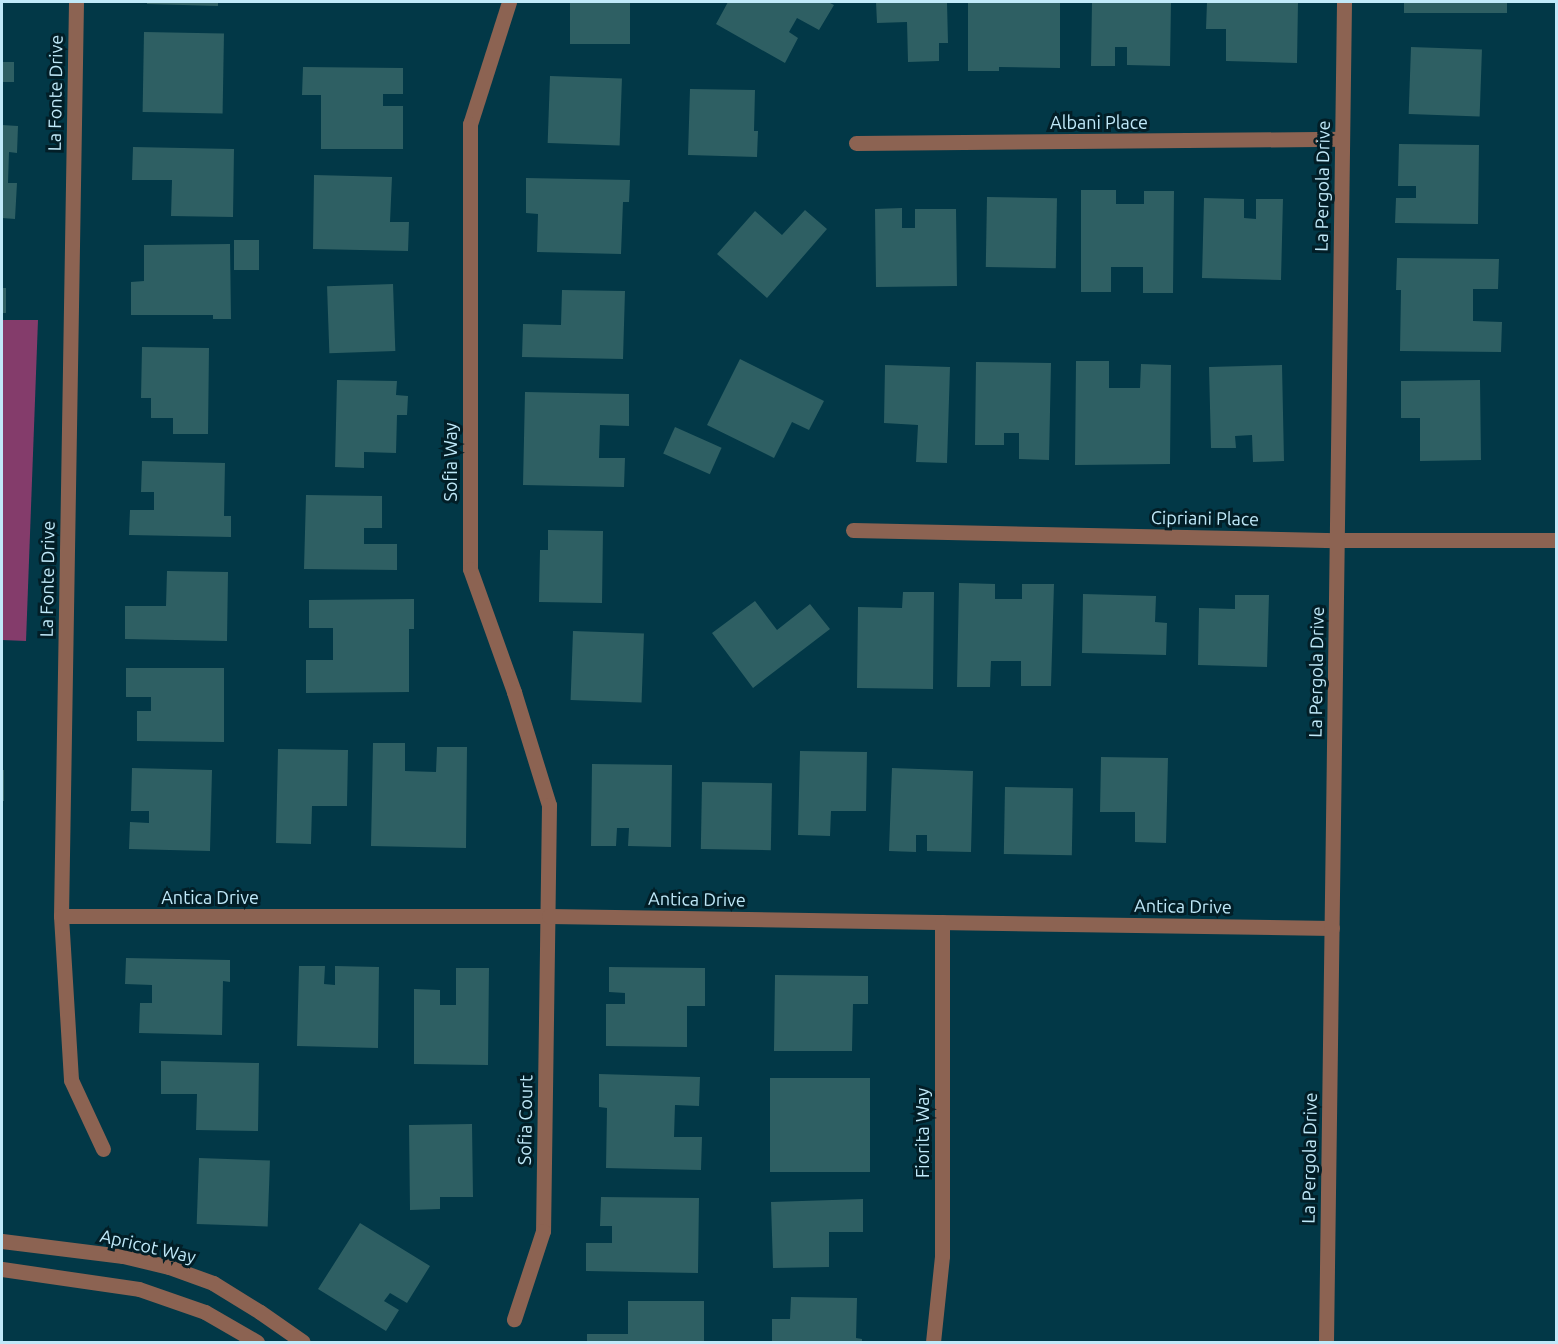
<!DOCTYPE html>
<html>
<head>
<meta charset="utf-8">
<style>
	body { margin:0 }
	#map { position:relative; width:1558px; height:1344px; overflow:hidden; background:#023847; font-family:Ubuntu,sans-serif }
	div>[style] { position:absolute }
	.green>* { inset:0; background:#843c6b }
	.building>* { inset:0; background:#2e5f63; transform-origin:0 0 }
	.street>* { height:15px; margin:-7.5px; padding:0 7.5px; transform-origin:7.5px; border-radius:7.5px; background:#8c6352 }
	span { translate:-50% -50%; white-space:nowrap; text-align:center; line-height:1.15; -webkit-text-stroke:6px #021e27; paint-order:stroke }
	.street-label { font-size:18px; color:#c0e9f9 }
	.frame { position:absolute; inset:0; border:3px solid #c0e9f9; pointer-events:none }
</style>
</head>
<body>
<div id="map">
	<div class="green">
		<div style="clip-path:polygon(2px 320px,38px 320px,26px 641px,2px 640px)"></div>
	</div>
	<div class="building">
		<div style="clip-path:polygon(147px 2px,218px 2px,218px 6px,147px 4px)"></div>
		<div style="left:570px;top:2px;width:60px;height:42px"></div>
		<div style="clip-path:polygon(728px 2px,828px 2px,834px 5px,819px 30px,797px 18px,789px 32px,798px 38px,785px 63px,716px 24px)"></div>
		<div style="clip-path:polygon(876px 2px,947px 2px,948px 43px,939px 43px,939px 61px,908px 62px,907px 22px,877px 23px)"></div>
		<div style="clip-path:polygon(968px 2px,1060px 2px,1060px 68px,999px 67px,999px 71px,968px 71px)"></div>
		<div style="clip-path:polygon(1092px 2px,1171px 2px,1170px 66px,1127px 65px,1127px 47px,1115px 47px,1115px 66px,1091px 66px)"></div>
		<div style="clip-path:polygon(1207px 2px,1298px 2px,1297px 63px,1226px 61px,1226px 29px,1206px 29px)"></div>
		<div style="left:1404px;top:2px;width:103px;height:11px"></div>
		<div style="left:144px;top:32px;width:80px;height:80px;rotate:1deg"></div>
		<div style="left:1411px;top:47px;width:71px;height:67px;rotate:2deg"></div>
		<div style="left:2px;top:62px;width:12px;height:20px"></div>
		<div style="clip-path:polygon(303px 67px,403px 68px,403px 94px,383px 94px,383px 106px,403px 106px,403px 149px,321px 149px,321px 95px,302px 95px)"></div>
		<div style="left:550px;top:76px;width:72px;height:67px;rotate:2deg"></div>
		<div style="clip-path:polygon(690px 89px,755px 90px,754px 131px,758px 131px,757px 157px,688px 155px)"></div>
		<div style="clip-path:polygon(2px 125px,18px 126px,17px 153px,9px 152px,8px 183px,17px 183px,15px 219px,2px 218px)"></div>
		<div style="clip-path:polygon(1399px 144px,1479px 145px,1478px 224px,1395px 223px,1396px 198px,1416px 198px,1416px 186px,1398px 186px)"></div>
		<div style="clip-path:polygon(133px 147px,234px 149px,233px 217px,171px 216px,172px 180px,132px 180px)"></div>
		<div style="clip-path:polygon(314px 175px,392px 177px,390px 222px,409px 222px,408px 251px,313px 249px)"></div>
		<div style="clip-path:polygon(526px 178px,630px 180px,629px 202px,623px 202px,621px 254px,537px 252px,538px 214px,526px 213px)"></div>
		<div style="clip-path:polygon(1081px 190px,1116px 190px,1116px 204px,1144px 204px,1144px 191px,1174px 191px,1173px 293px,1143px 293px,1143px 267px,1111px 267px,1111px 292px,1081px 292px)"></div>
		<div style="left:987px;top:197px;width:70px;height:70px;rotate:1deg"></div>
		<div style="clip-path:polygon(1204px 198px,1244px 199px,1244px 218px,1256px 219px,1256px 199px,1283px 199px,1281px 280px,1202px 278px)"></div>
		<div style="clip-path:polygon(902px 208px,902px 228px,915px 228px,915px 209px,956px 209px,957px 286px,876px 287px,875px 209px)"></div>
		<div style="clip-path:polygon(805px 210px,827px 229px,767px 298px,717px 254px,755px 211px,782px 235px)"></div>
		<div style="left:234px;top:240px;width:25px;height:30px"></div>
		<div style="clip-path:polygon(230px 244px,231px 319px,213px 319px,213px 315px,131px 315px,131px 282px,144px 281px,144px 245px)"></div>
		<div style="clip-path:polygon(1397px 258px,1499px 259px,1498px 289px,1473px 289px,1473px 321px,1502px 322px,1501px 352px,1400px 351px,1401px 290px,1396px 290px)"></div>
		<div style="left:393px;top:284px;width:67px;height:66px;rotate:88deg"></div>
		<div style="left:2px;top:288px;width:4px;height:25px"></div>
		<div style="clip-path:polygon(562px 290px,625px 291px,623px 359px,522px 357px,523px 324px,561px 325px)"></div>
		<div style="clip-path:polygon(142px 347px,209px 348px,208px 434px,173px 434px,173px 418px,151px 418px,151px 398px,141px 398px)"></div>
		<div style="clip-path:polygon(740px 359px,824px 401px,809px 430px,792px 422px,774px 458px,707px 425px)"></div>
		<div style="clip-path:polygon(1076px 361px,1109px 361px,1109px 388px,1140px 388px,1141px 364px,1171px 365px,1170px 464px,1075px 465px)"></div>
		<div style="clip-path:polygon(976px 362px,1051px 363px,1049px 460px,1019px 459px,1019px 433px,1004px 433px,1004px 445px,975px 445px)"></div>
		<div style="clip-path:polygon(885px 365px,950px 367px,947px 463px,916px 462px,918px 425px,884px 423px)"></div>
		<div style="clip-path:polygon(1282px 365px,1284px 461px,1253px 462px,1252px 435px,1235px 436px,1236px 448px,1211px 448px,1209px 367px)"></div>
		<div style="clip-path:polygon(337px 380px,397px 381px,396px 395px,408px 396px,407px 415px,397px 415px,396px 453px,364px 452px,364px 468px,335px 467px)"></div>
		<div style="clip-path:polygon(1480px 380px,1481px 460px,1420px 461px,1420px 418px,1401px 418px,1401px 381px)"></div>
		<div style="clip-path:polygon(525px 392px,629px 394px,629px 426px,600px 425px,599px 458px,625px 458px,624px 487px,523px 485px)"></div>
		<div style="left:675px;top:427px;width:51px;height:29px;rotate:24deg"></div>
		<div style="clip-path:polygon(142px 461px,225px 463px,224px 516px,231px 516px,231px 537px,129px 535px,130px 510px,154px 510px,154px 492px,141px 492px)"></div>
		<div style="clip-path:polygon(306px 495px,382px 496px,382px 528px,364px 528px,364px 544px,397px 544px,397px 570px,304px 569px)"></div>
		<div style="clip-path:polygon(548px 530px,603px 531px,602px 603px,539px 602px,540px 550px,548px 550px)"></div>
		<div style="clip-path:polygon(167px 571px,228px 572px,227px 641px,125px 639px,125px 606px,166px 606px)"></div>
		<div style="clip-path:polygon(959px 583px,995px 584px,995px 599px,1022px 599px,1022px 584px,1054px 584px,1051px 686px,1021px 686px,1021px 661px,991px 661px,990px 687px,957px 687px)"></div>
		<div style="clip-path:polygon(903px 592px,934px 592px,933px 689px,857px 688px,858px 607px,902px 608px)"></div>
		<div style="clip-path:polygon(1083px 594px,1156px 596px,1155px 622px,1167px 623px,1166px 655px,1082px 653px)"></div>
		<div style="clip-path:polygon(1235px 595px,1269px 595px,1267px 667px,1198px 665px,1199px 608px,1235px 609px)"></div>
		<div style="clip-path:polygon(414px 599px,414px 629px,409px 629px,409px 692px,306px 693px,306px 660px,333px 660px,333px 628px,309px 628px,309px 600px)"></div>
		<div style="clip-path:polygon(755px 601px,777px 630px,810px 604px,830px 629px,753px 688px,712px 633px)"></div>
		<div style="left:573px;top:631px;width:71px;height:69px;rotate:2deg"></div>
		<div style="clip-path:polygon(126px 668px,224px 668px,224px 742px,137px 741px,137px 711px,151px 711px,151px 697px,126px 697px)"></div>
		<div style="clip-path:polygon(373px 743px,405px 743px,405px 771px,436px 772px,437px 747px,467px 747px,466px 848px,371px 846px)"></div>
		<div style="clip-path:polygon(278px 749px,348px 750px,347px 806px,312px 806px,311px 844px,276px 843px)"></div>
		<div style="clip-path:polygon(800px 751px,867px 752px,866px 811px,831px 811px,830px 836px,798px 835px)"></div>
		<div style="clip-path:polygon(1101px 757px,1168px 758px,1166px 843px,1135px 842px,1135px 812px,1100px 812px)"></div>
		<div style="clip-path:polygon(592px 764px,672px 765px,671px 847px,628px 846px,629px 828px,617px 828px,616px 846px,591px 846px)"></div>
		<div style="clip-path:polygon(132px 768px,212px 770px,210px 851px,129px 849px,130px 822px,149px 823px,149px 811px,131px 811px)"></div>
		<div style="clip-path:polygon(892px 768px,973px 771px,971px 852px,927px 851px,927px 835px,916px 835px,916px 852px,889px 851px)"></div>
		<div style="left:2px;top:770px;width:2px;height:31px"></div>
		<div style="left:702px;top:782px;width:70px;height:67px;rotate:1deg"></div>
		<div style="left:1005px;top:787px;width:68px;height:67px;rotate:1deg"></div>
		<div style="clip-path:polygon(126px 958px,230px 960px,230px 982px,223px 981px,222px 1035px,139px 1033px,140px 1003px,152px 1003px,152px 985px,125px 984px)"></div>
		<div style="clip-path:polygon(299px 966px,325px 966px,324px 984px,335px 985px,335px 966px,379px 967px,378px 1048px,297px 1046px)"></div>
		<div style="clip-path:polygon(609px 967px,705px 968px,705px 1006px,687px 1006px,687px 1047px,606px 1046px,606px 1004px,625px 1004px,625px 993px,609px 992px)"></div>
		<div style="clip-path:polygon(456px 968px,489px 968px,488px 1065px,414px 1064px,414px 989px,440px 990px,440px 1005px,456px 1005px)"></div>
		<div style="clip-path:polygon(775px 975px,868px 976px,868px 1004px,853px 1004px,852px 1051px,774px 1051px)"></div>
		<div style="clip-path:polygon(161px 1061px,259px 1063px,258px 1131px,196px 1130px,197px 1094px,161px 1094px)"></div>
		<div style="clip-path:polygon(599px 1074px,700px 1077px,699px 1106px,675px 1105px,674px 1137px,702px 1137px,701px 1170px,606px 1168px,607px 1108px,599px 1107px)"></div>
		<div style="left:870px;top:1078px;width:94px;height:100px;rotate:90deg"></div>
		<div style="clip-path:polygon(472px 1124px,473px 1197px,440px 1197px,440px 1209px,410px 1210px,409px 1125px)"></div>
		<div style="left:199px;top:1158px;width:71px;height:66px;rotate:2deg"></div>
		<div style="clip-path:polygon(601px 1197px,699px 1198px,698px 1273px,586px 1271px,586px 1243px,612px 1243px,612px 1226px,600px 1226px)"></div>
		<div style="clip-path:polygon(863px 1199px,863px 1232px,829px 1232px,829px 1267px,773px 1268px,771px 1202px)"></div>
		<div style="clip-path:polygon(360px 1223px,430px 1266px,407px 1303px,390px 1293px,384px 1301px,399px 1310px,386px 1331px,318px 1289px)"></div>
		<div style="clip-path:polygon(791px 1297px,857px 1298px,856px 1338px,862px 1339px,862px 1342px,772px 1342px,772px 1319px,790px 1319px)"></div>
		<div style="clip-path:polygon(628px 1301px,704px 1301px,704px 1342px,587px 1342px,587px 1334px,628px 1334px)"></div>
	</div>
	<div class="street">
		<div style="left:76px;top:2px;width:914px;rotate:90.94deg"></div>
		<div style="left:61px;top:916px;width:164px;rotate:86.5deg"></div>
		<div style="left:71px;top:1080px;width:76px;rotate:65.1deg"></div>
		<div style="left:509px;top:2px;width:128px;rotate:107.7deg"></div>
		<div style="left:470px;top:124px;width:445px;rotate:90deg"></div>
		<div style="left:470px;top:569px;width:131px;rotate:70.3deg"></div>
		<div style="left:514px;top:692px;width:118px;rotate:72.8deg"></div>
		<div style="left:549px;top:805px;width:426px;rotate:90.8deg"></div>
		<div style="left:543px;top:1231px;width:93px;rotate:108.2deg"></div>
		<div style="left:856px;top:143px;width:486px;rotate:-0.5deg"></div>
		<div style="left:853px;top:530px;width:484px;rotate:1.2deg"></div>
		<div style="left:1337px;top:540px;width:219px"></div>
		<div style="left:61px;top:916px;width:488px"></div>
		<div style="left:549px;top:916px;width:783px;rotate:0.88deg"></div>
		<div style="left:2px;top:1241px;width:122px;rotate:7.1deg"></div>
		<div style="left:123px;top:1256px;width:47px;rotate:13.4deg"></div>
		<div style="left:169px;top:1267px;width:47px;rotate:20deg"></div>
		<div style="left:213px;top:1283px;width:55px;rotate:31.7deg"></div>
		<div style="left:260px;top:1312px;width:52px;rotate:34.9deg"></div>
		<div style="left:2px;top:1269px;width:138px;rotate:8.3deg"></div>
		<div style="left:139px;top:1289px;width:70px;rotate:19.2deg"></div>
		<div style="left:205px;top:1312px;width:60px;rotate:30deg"></div>
		<div style="left:933px;top:1342px;width:86px;rotate:-84deg"></div>
		<div style="left:942px;top:1256px;width:334px;rotate:-90deg"></div>
		<div style="left:1326px;top:1342px;width:1340px;rotate:-89.23deg"></div>
	</div>
	<div class="street-label">
		<span style="left:55px;top:93px;rotate:-89deg">La Fonte Drive</span>
		<span style="left:1099px;top:122px">Albani Place</span>
		<span style="left:1322px;top:186px;rotate:-89deg">La Pergola Drive</span>
		<span style="left:450px;top:462px;rotate:-90deg">Sofia Way</span>
		<span style="left:1205px;top:518px;rotate:1deg">Cipriani Place</span>
		<span style="left:47px;top:579px;rotate:-89deg">La Fonte Drive</span>
		<span style="left:1316px;top:672px;rotate:-89deg">La Pergola Drive</span>
		<span style="left:210px;top:897px">Antica Drive</span>
		<span style="left:697px;top:899px;rotate:1deg">Antica Drive</span>
		<span style="left:1183px;top:906px;rotate:1deg">Antica Drive</span>
		<span style="left:525px;top:1120px;rotate:-89deg">Sofia Court</span>
		<span style="left:922px;top:1133px;rotate:-90deg">Fiorita Way</span>
		<span style="left:1309px;top:1158px;rotate:-89deg">La Pergola Drive</span>
		<span style="left:148px;top:1246px;rotate:13deg">Apricot Way</span>
	</div>
	<div class="frame"></div>
</div>
</body>
</html>
